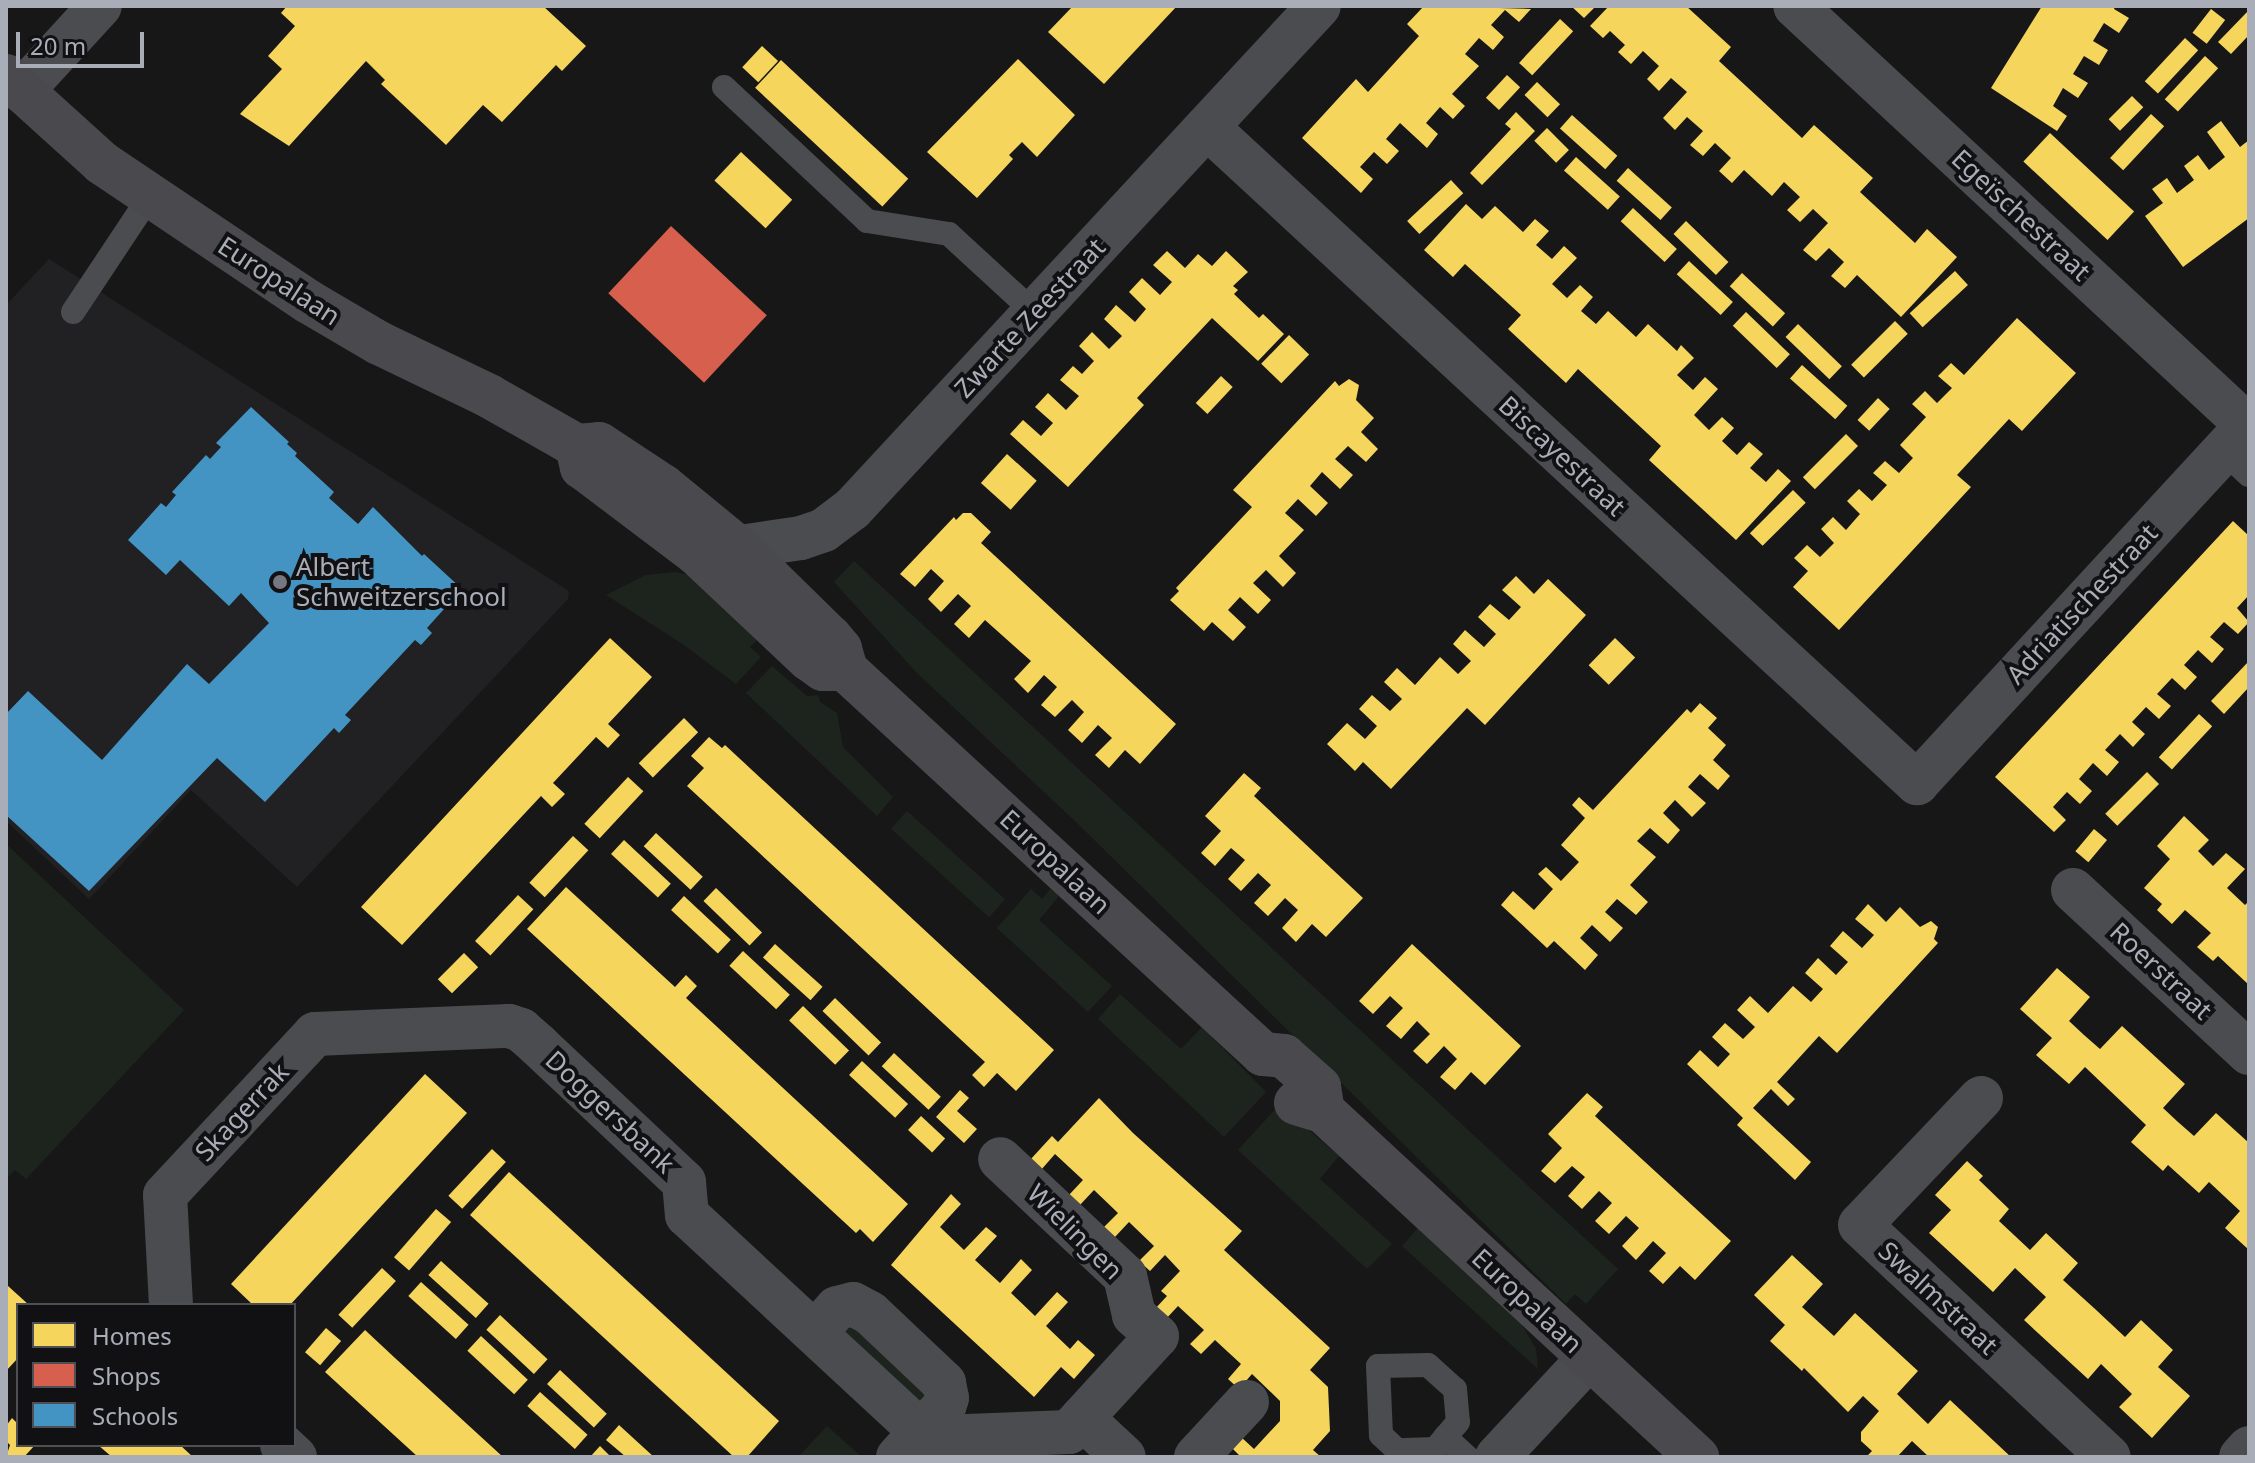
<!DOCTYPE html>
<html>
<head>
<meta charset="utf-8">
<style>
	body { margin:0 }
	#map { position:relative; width:2255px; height:1463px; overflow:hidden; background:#171717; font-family:"Noto Sans",sans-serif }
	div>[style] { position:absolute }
	.built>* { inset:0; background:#212123 }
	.green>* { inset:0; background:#1d241e; transform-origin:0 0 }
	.homes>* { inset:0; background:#f6d55c; transform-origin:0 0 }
	.shops>* { inset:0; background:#d6604d; transform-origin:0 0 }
	.schools>* { inset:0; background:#4393c3 }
	.lane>* { height:24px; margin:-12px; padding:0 12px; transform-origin:12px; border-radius:12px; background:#4b4c50 }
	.street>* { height:44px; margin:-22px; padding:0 22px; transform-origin:22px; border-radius:22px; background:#4b4c50 }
	.secondary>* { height:44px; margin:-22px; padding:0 22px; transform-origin:22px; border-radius:22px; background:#4a4a4e }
	.dots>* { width:22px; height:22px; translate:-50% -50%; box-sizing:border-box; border:4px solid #111113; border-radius:50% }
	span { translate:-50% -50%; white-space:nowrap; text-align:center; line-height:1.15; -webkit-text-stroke:8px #111113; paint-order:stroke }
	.street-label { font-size:26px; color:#a8adb8 }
	.poi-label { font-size:26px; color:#a8adb8 }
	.left { translate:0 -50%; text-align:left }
	.frame { position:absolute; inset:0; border:8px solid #a8adb8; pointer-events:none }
	.legend { position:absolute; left:16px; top:1303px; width:280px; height:144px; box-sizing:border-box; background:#111113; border:2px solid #4d4f55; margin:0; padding:10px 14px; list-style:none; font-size:24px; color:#a8adb8 }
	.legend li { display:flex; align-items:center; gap:16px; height:40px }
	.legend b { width:40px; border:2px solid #4d4f55 }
	.scale { position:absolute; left:16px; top:32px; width:128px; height:36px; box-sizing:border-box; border:4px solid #a8adb8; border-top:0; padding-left:10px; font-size:24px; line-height:28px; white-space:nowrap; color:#a8adb8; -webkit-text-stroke:6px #111113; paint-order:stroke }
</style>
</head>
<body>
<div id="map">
	<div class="built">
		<div style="clip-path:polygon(49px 259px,569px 591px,568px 599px,297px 887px,191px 790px,89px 899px,6px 821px,6px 305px)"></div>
	</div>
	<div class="green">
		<div style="clip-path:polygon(854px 561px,1618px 1269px,1586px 1304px,1575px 1294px,1566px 1304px,1074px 820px,917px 673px,834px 582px)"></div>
		<div style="clip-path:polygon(675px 572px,694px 576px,762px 635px,750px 647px,761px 657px,736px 684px,684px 645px,606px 595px,646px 575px)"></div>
		<div style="clip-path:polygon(772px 666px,807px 696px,818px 695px,820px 702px,837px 713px,843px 747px,893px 797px,877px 816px,746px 693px)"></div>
		<div style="left:907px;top:811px;width:132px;height:24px;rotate:42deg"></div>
		<div style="clip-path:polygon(6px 844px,184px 1010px,26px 1179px,15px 1170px,6px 1179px)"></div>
		<div style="clip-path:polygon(1051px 888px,1059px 896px,1039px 920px,1112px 986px,1088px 1012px,997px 928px,1031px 889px,1042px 899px)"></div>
		<div style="clip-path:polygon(1120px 994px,1181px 1049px,1202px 1027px,1266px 1092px,1224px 1137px,1098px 1019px)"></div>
		<div style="clip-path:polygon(1279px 1105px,1339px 1156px,1320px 1179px,1392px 1244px,1367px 1269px,1238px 1150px)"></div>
		<div style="clip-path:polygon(1418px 1228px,1522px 1325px,1536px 1349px,1538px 1369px,1402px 1246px)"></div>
		<div style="clip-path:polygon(846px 1322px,931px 1387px,921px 1405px,841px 1330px)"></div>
		<div style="clip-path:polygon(827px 1426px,862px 1457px,798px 1457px)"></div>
	</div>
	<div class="homes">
		<div style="clip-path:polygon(287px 6px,543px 6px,586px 46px,562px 71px,556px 65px,502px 122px,483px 105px,446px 145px,381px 84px,385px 80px,366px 61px,289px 146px,240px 114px,282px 69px,268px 56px,295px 26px,281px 13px)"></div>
		<div style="clip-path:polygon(1073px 6px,1177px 6px,1104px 84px,1048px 32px)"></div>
		<div style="clip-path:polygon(1424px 6px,1531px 9px,1519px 22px,1505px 10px,1491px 25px,1504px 37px,1493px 50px,1479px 38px,1465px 54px,1479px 66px,1452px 94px,1465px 106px,1453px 119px,1440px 107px,1426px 123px,1438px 134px,1427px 148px,1400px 123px,1386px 139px,1399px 151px,1387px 164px,1374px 152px,1360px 167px,1373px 179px,1361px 193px,1302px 138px,1356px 79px,1368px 92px,1419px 36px,1407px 24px)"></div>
		<div style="clip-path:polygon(1571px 6px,1596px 6px,1584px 18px)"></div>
		<div style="clip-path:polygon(1609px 6px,1686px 6px,1731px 47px,1719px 61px,1802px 138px,1814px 125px,1873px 178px,1860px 192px,1915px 243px,1927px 229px,1957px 257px,1901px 317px,1857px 275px,1845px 288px,1831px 276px,1844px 262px,1829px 248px,1816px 261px,1803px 250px,1828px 223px,1813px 209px,1800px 222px,1787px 210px,1800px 197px,1784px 182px,1772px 196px,1744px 170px,1732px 183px,1719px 171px,1731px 158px,1715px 143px,1703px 156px,1690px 145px,1703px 131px,1687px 117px,1675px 130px,1663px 118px,1687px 92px,1671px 78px,1659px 91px,1647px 79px,1659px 66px,1643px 51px,1631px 64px,1618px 52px,1625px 45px,1610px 31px,1603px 38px,1590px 26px)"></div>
		<div style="clip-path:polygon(2042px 6px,2115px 6px,2114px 9px,2129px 18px,2119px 33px,2104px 23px,2093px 41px,2108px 50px,2099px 65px,2084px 56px,2073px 74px,2088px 83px,2078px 98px,2063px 88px,2053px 106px,2067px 116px,2057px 131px,1991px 88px)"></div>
		<div style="left:2211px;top:9px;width:18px;height:30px;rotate:38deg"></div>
		<div style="clip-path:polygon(2249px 10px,2249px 35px,2231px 54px,2218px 42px)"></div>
		<div style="left:1560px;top:19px;width:18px;height:60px;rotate:43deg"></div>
		<div style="left:2185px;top:38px;width:18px;height:59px;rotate:43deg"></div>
		<div style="left:762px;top:46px;width:22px;height:29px;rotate:43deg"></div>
		<div style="left:2205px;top:56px;width:18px;height:59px;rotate:43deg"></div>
		<div style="clip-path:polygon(1018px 59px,1075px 115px,1037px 157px,1022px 142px,1009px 155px,1013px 159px,977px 198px,927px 152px)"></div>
		<div style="left:781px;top:60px;width:174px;height:38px;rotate:43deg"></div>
		<div style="left:1507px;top:75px;width:18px;height:31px;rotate:43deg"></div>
		<div style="left:1537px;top:82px;width:32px;height:18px;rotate:44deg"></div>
		<div style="left:2132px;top:96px;width:16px;height:33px;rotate:45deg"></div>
		<div style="clip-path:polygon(1516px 112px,1535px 131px,1482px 185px,1470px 173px,1511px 129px,1505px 124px)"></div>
		<div style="left:2151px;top:114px;width:18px;height:60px;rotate:43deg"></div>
		<div style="left:1572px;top:115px;width:61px;height:18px;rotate:42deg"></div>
		<div style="clip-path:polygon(2221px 121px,2240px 147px,2249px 140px,2249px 218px,2183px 267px,2145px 216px,2163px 203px,2152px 189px,2167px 178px,2177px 193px,2194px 180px,2184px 166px,2198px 155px,2209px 170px,2225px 157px,2207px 132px)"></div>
		<div style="left:1547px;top:128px;width:31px;height:18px;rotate:45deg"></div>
		<div style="left:2050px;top:133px;width:115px;height:39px;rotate:43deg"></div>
		<div style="left:741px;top:152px;width:70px;height:39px;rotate:43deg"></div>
		<div style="left:1576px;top:157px;width:59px;height:18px;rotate:42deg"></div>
		<div style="left:1628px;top:168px;width:59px;height:17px;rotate:42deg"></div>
		<div style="left:1451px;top:180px;width:18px;height:60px;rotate:47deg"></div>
		<div style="clip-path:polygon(1466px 204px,1482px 219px,1495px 206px,1523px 232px,1535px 219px,1549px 231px,1536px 245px,1552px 259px,1564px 246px,1577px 258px,1552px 284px,1567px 298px,1580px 285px,1593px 297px,1581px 311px,1596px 324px,1608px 311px,1636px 337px,1648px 324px,1677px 351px,1681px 345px,1694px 358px,1677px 375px,1693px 390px,1705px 377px,1718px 389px,1694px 415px,1709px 430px,1722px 417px,1734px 428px,1722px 441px,1737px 455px,1749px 442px,1763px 454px,1750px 468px,1766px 482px,1778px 469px,1791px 481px,1736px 540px,1649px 460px,1661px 446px,1578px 369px,1566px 383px,1508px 329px,1521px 315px,1465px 264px,1453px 277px,1424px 250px)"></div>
		<div style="left:1633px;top:208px;width:60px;height:18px;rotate:43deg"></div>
		<div style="left:1686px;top:221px;width:59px;height:18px;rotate:44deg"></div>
		<div style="clip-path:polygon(1167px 251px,1185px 268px,1198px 254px,1212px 266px,1226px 251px,1248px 272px,1233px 286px,1238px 290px,1234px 294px,1259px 318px,1263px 314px,1284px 334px,1258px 361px,1212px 318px,1137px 398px,1144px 405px,1068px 487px,1010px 434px,1023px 420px,1041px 436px,1053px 423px,1035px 407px,1048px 393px,1066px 410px,1079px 396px,1060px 380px,1073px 366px,1082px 374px,1094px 361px,1079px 346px,1092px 332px,1109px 349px,1122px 336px,1104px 319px,1116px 305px,1135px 322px,1146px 309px,1129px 292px,1142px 278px,1160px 295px,1172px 282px,1153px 265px)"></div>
		<div style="left:1689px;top:261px;width:60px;height:18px;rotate:43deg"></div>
		<div style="left:1955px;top:271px;width:19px;height:62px;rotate:47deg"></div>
		<div style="left:1742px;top:273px;width:59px;height:18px;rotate:43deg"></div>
		<div style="left:1746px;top:312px;width:61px;height:19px;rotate:44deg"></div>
		<div style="clip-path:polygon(2017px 318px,2076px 373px,2022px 431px,2009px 419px,1957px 475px,1971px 487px,1839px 630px,1793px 587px,1808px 571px,1794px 558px,1807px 545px,1820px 557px,1834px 543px,1821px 529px,1833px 517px,1846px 530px,1860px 514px,1847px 501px,1859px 489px,1872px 501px,1887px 485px,1873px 473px,1885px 461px,1899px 473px,1913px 458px,1900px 445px,1926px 417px,1912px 404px,1925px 391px,1937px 403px,1952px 388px,1938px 376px,1951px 363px,1964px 375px)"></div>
		<div style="left:1895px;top:321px;width:18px;height:62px;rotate:45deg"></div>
		<div style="left:1798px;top:324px;width:61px;height:18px;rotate:44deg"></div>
		<div style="left:1289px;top:335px;width:28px;height:40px;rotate:44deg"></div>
		<div style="left:1802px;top:365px;width:61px;height:18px;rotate:42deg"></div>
		<div style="left:1221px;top:376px;width:16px;height:37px;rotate:43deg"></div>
		<div style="clip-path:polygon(1349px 379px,1359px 385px,1356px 400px,1374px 418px,1361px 432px,1378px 449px,1366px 462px,1348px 446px,1335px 459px,1353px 475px,1340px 489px,1322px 472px,1310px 486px,1328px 503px,1316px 516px,1298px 499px,1285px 513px,1304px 530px,1279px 556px,1296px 573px,1283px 587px,1266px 570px,1253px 583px,1271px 600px,1258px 614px,1240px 597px,1228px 610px,1246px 627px,1233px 641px,1212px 622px,1204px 631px,1170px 600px,1179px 591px,1176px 588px,1252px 507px,1233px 490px,1335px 381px,1339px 386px)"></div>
		<div style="left:1878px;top:398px;width:16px;height:30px;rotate:43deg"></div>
		<div style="left:1846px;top:434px;width:17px;height:61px;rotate:45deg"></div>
		<div style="left:1007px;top:454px;width:40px;height:39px;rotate:42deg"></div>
		<div style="left:1793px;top:490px;width:18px;height:61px;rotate:45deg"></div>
		<div style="clip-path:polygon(963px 513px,971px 513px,991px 532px,981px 543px,1176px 724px,1140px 764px,1125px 750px,1109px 768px,1095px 755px,1112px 738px,1098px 725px,1082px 743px,1068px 730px,1084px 712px,1072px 700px,1055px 717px,1041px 705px,1057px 687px,1044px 675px,1028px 693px,1014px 679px,1031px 661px,985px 620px,969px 638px,954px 624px,971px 606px,958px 594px,941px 612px,928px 599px,944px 581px,931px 569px,915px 587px,900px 574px,954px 517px,956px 520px)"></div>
		<div style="clip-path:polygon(2233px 521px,2249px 536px,2249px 595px,2237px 608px,2249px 622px,2238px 634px,2224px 622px,2210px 637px,2224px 649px,2212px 663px,2198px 650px,2184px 665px,2197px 677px,2185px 690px,2172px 678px,2157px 694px,2171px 706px,2159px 719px,2146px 707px,2132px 722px,2145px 734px,2133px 747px,2120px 734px,2105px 750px,2119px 762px,2107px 776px,2093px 763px,2079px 779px,2092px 791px,2080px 804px,2067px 792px,2053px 807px,2066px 820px,2054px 832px,1995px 777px)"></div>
		<div style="clip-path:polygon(1516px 576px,1534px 594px,1548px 579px,1586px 615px,1485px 725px,1467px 708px,1391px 789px,1363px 762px,1355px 771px,1327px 744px,1347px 723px,1365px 739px,1377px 726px,1359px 709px,1372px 695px,1390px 711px,1402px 699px,1384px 682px,1397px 668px,1415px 685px,1440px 657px,1458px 674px,1471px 661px,1453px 644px,1465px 630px,1484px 647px,1496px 634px,1478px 617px,1490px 604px,1509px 620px,1521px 607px,1502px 590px)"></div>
		<div style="clip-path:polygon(610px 638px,652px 677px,608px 724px,620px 735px,608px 748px,596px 737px,553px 783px,565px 794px,552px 807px,541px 796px,402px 945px,361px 907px)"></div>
		<div style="left:1615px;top:638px;width:28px;height:38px;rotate:44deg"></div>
		<div style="clip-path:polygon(2249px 661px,2249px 687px,2224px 714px,2211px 701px)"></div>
		<div style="clip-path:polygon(1700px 703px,1717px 718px,1708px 728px,1726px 745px,1713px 760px,1730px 776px,1718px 790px,1700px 774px,1688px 787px,1706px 803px,1692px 817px,1675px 800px,1663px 813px,1680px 830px,1668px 844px,1650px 828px,1637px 841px,1656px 857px,1630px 885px,1648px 902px,1636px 915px,1617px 899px,1605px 912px,1623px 928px,1610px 942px,1592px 925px,1580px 938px,1598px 955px,1585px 970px,1554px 941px,1547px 948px,1501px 905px,1513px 891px,1534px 910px,1553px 889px,1538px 874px,1546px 867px,1561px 881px,1579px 862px,1561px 845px,1585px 818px,1572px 805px,1579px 797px,1593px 810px,1687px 709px,1691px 713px)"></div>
		<div style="left:2199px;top:714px;width:18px;height:59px;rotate:43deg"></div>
		<div style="left:684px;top:718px;width:20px;height:64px;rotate:45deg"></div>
		<div style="clip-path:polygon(709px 737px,722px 748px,725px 745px,1054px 1050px,1016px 1091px,997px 1073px,984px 1087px,972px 1075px,985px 1062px,687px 786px,704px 768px,691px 756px)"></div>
		<div style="left:2147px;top:772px;width:17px;height:59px;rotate:45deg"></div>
		<div style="clip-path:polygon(1244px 773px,1261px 788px,1254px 796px,1363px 898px,1326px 937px,1312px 924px,1296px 942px,1282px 928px,1298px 910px,1285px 898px,1268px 916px,1254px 903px,1271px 885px,1258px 873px,1241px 891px,1228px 879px,1245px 860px,1231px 848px,1215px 866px,1201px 853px,1221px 831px,1205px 816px)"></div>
		<div style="left:628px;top:777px;width:21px;height:64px;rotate:43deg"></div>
		<div style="clip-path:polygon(2184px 816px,2209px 840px,2198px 851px,2213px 866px,2226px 853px,2245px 869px,2227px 888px,2245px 905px,2249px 901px,2249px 985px,2218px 956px,2213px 961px,2197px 947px,2211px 933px,2185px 910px,2172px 924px,2157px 910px,2162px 904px,2144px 888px,2170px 859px,2157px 846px)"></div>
		<div style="left:2094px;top:829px;width:17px;height:29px;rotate:40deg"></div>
		<div style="left:656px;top:833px;width:64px;height:18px;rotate:43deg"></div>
		<div style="left:573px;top:836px;width:21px;height:64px;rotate:43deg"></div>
		<div style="left:624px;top:840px;width:64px;height:19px;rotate:43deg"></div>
		<div style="clip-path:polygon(566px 887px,675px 987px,686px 975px,697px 986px,686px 998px,908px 1204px,873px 1242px,860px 1229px,856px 1233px,527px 929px)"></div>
		<div style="left:716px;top:888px;width:64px;height:18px;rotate:44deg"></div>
		<div style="left:518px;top:895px;width:21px;height:63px;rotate:43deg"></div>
		<div style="left:684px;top:896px;width:64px;height:19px;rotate:43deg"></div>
		<div style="clip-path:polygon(1868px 904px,1886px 922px,1900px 907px,1920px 927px,1931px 921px,1938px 927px,1934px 939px,1938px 943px,1837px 1053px,1819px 1036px,1777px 1082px,1795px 1099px,1788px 1106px,1771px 1089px,1753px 1108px,1811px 1162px,1795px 1180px,1737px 1125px,1743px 1118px,1687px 1064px,1700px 1050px,1718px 1067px,1730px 1054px,1712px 1037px,1725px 1023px,1743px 1039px,1755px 1027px,1737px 1010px,1750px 996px,1768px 1013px,1793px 986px,1811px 1002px,1823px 989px,1805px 973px,1818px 958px,1836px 975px,1848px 962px,1830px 946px,1843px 931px,1862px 948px,1874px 935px,1855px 919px)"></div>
		<div style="left:775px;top:944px;width:64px;height:18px;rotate:42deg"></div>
		<div style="clip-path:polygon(1412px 944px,1521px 1046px,1485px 1085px,1471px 1072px,1455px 1090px,1440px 1077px,1457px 1059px,1444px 1046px,1427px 1064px,1413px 1051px,1430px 1034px,1417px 1021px,1401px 1039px,1386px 1026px,1403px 1008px,1390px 996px,1373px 1014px,1359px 1001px)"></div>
		<div style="left:743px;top:951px;width:64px;height:20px;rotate:43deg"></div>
		<div style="left:464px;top:953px;width:20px;height:37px;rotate:45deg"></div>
		<div style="clip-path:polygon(2057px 968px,2090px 997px,2069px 1021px,2084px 1035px,2100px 1049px,2122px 1026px,2185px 1084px,2163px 1108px,2178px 1122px,2194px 1136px,2216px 1113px,2249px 1143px,2249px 1250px,2225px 1228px,2240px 1211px,2209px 1182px,2199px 1193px,2168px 1165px,2163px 1171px,2131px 1142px,2146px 1125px,2085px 1067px,2069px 1084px,2036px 1055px,2052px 1038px,2020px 1009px)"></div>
		<div style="left:835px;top:998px;width:64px;height:18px;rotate:44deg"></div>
		<div style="left:803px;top:1006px;width:64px;height:20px;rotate:44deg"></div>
		<div style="left:894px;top:1053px;width:64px;height:18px;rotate:43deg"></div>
		<div style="left:862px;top:1061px;width:63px;height:19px;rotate:43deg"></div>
		<div style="clip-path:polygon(425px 1074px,467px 1113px,290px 1305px,253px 1305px,231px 1284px)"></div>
		<div style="clip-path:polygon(960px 1090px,969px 1098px,957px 1111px,977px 1129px,964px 1143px,936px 1117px)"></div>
		<div style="clip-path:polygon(1587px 1093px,1603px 1107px,1595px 1116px,1731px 1241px,1695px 1280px,1680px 1266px,1663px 1284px,1649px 1271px,1666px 1253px,1653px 1241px,1636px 1260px,1622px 1246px,1639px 1228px,1626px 1216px,1609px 1234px,1595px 1221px,1612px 1203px,1599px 1191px,1582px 1209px,1568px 1196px,1585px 1177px,1572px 1166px,1555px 1183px,1541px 1171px,1562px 1148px,1548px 1134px)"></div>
		<div style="clip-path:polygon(1099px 1098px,1133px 1133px,1242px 1231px,1224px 1250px,1330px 1348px,1310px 1370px,1328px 1387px,1330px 1431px,1313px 1450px,1321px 1457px,1241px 1457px,1230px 1446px,1240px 1436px,1254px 1449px,1280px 1421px,1280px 1401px,1252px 1374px,1239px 1389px,1228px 1379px,1241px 1364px,1215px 1340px,1201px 1354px,1190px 1344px,1204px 1330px,1178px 1306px,1165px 1320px,1154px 1310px,1167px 1296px,1161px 1291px,1180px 1271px,1165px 1255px,1150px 1271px,1139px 1261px,1154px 1246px,1129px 1222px,1114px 1238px,1103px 1228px,1118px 1213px,1094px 1190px,1079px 1206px,1068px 1196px,1083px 1180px,1055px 1154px,1041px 1170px,1030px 1160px,1052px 1136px,1058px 1142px)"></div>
		<div style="left:921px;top:1116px;width:33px;height:19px;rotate:43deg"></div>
		<div style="left:492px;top:1149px;width:19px;height:64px;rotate:43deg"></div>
		<div style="clip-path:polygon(1967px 1161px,1983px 1176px,1979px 1180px,2009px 1209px,1999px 1221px,2030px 1250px,2046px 1233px,2078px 1263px,2063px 1280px,2094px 1308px,2125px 1337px,2141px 1320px,2173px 1350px,2158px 1367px,2190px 1396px,2152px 1438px,2119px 1407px,2132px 1394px,2101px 1364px,2088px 1379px,2024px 1320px,2046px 1297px,2030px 1282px,2015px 1268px,1993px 1292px,1929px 1233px,1951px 1210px,1935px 1195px)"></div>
		<div style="clip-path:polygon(509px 1172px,779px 1421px,747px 1457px,734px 1457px,470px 1215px)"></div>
		<div style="clip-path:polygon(951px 1194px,961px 1204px,940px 1227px,964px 1250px,986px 1227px,997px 1236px,975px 1260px,1000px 1283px,1021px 1259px,1032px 1270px,1011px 1293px,1035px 1316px,1057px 1292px,1068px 1302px,1046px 1326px,1070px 1349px,1078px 1340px,1095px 1355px,1074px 1379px,1061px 1367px,1034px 1397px,891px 1265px)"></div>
		<div style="left:436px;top:1209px;width:20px;height:64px;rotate:41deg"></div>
		<div style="clip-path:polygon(1792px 1255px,1823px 1284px,1802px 1307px,1834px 1336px,1855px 1313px,1918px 1371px,1897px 1394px,1928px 1424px,1950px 1400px,2011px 1457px,1929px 1457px,1912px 1441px,1897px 1457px,1866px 1457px,1872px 1451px,1861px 1441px,1861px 1432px,1879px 1411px,1863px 1396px,1848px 1412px,1804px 1368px,1802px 1371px,1770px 1341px,1785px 1325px,1754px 1295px)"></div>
		<div style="left:441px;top:1261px;width:64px;height:19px;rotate:42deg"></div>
		<div style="left:382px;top:1268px;width:19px;height:64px;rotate:43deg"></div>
		<div style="left:421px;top:1282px;width:64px;height:19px;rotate:42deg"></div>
		<div style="clip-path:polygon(8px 1286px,29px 1305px,18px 1305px,18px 1358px,6px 1371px)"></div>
		<div style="left:500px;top:1315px;width:65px;height:20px;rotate:43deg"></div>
		<div style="left:326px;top:1328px;width:20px;height:32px;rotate:41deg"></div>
		<div style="clip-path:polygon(365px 1330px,395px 1358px,503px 1457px,418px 1457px,325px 1372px)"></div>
		<div style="left:481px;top:1336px;width:64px;height:20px;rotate:43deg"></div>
		<div style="left:560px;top:1370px;width:64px;height:19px;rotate:43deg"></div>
		<div style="left:540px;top:1392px;width:64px;height:19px;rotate:42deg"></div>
		<div style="clip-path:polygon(12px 1418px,18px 1424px,18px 1445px,35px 1445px,24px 1457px,6px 1457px,10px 1445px,6px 1441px,6px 1426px)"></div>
		<div style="clip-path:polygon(619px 1425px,643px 1447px,654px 1457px,626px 1457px,606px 1440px)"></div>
		<div style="clip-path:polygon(98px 1445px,180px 1445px,193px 1457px,112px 1457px)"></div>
		<div style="clip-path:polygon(600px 1446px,611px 1457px,590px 1457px)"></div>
	</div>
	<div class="shops">
		<div style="left:671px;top:226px;width:131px;height:92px;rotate:43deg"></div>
	</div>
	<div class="schools">
		<div style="clip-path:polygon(251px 407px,289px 442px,287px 444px,297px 453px,295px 456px,334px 492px,329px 498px,358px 524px,373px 507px,422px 556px,424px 554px,462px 589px,427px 628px,432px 633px,421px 645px,415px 640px,345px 715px,351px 720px,339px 733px,334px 728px,265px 802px,217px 758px,89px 891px,6px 815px,6px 714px,28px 691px,102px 760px,187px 664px,209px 684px,269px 623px,241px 593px,229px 606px,180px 560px,166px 575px,128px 540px,161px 503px,166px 507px,176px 495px,172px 492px,206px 455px,210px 459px,221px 447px,216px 443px)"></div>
	</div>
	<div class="lane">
		<div style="left:724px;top:87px;width:196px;rotate:43.1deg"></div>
		<div style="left:867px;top:221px;width:83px;rotate:9deg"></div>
		<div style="left:949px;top:234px;width:117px;rotate:42.6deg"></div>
		<div style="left:73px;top:312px;width:139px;rotate:-56.4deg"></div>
		<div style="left:2223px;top:451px;width:35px;rotate:43deg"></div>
		<div style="left:1428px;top:1365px;width:36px;rotate:42deg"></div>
		<div style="left:1455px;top:1389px;width:33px;rotate:85deg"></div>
		<div style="left:1458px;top:1422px;width:35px;rotate:130deg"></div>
		<div style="left:1435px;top:1449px;width:38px;rotate:178deg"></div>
		<div style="left:1397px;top:1450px;width:22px;rotate:-137deg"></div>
		<div style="left:1381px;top:1435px;width:69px;rotate:-92.5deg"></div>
		<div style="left:1378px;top:1366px;width:50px;rotate:-1.1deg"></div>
		<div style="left:1445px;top:1437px;width:30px;rotate:42deg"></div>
	</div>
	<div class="street">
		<div style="left:22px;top:91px;width:115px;rotate:-47.5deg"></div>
		<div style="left:1207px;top:127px;width:967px;rotate:42.74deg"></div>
		<div style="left:1917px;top:783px;width:487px;rotate:-47.3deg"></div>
		<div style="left:2247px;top:425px;width:616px;rotate:-137.17deg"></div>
		<div style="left:707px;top:552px;width:95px;rotate:-8.5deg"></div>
		<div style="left:801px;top:538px;width:24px;rotate:-19deg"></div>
		<div style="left:824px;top:530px;width:35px;rotate:-37deg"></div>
		<div style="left:852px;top:509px;width:686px;rotate:-47.13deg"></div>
		<div style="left:2073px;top:890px;width:240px;rotate:42.8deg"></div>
		<div style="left:1981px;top:1098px;width:175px;rotate:133.6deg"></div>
		<div style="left:1860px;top:1225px;width:340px;rotate:43deg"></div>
		<div style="left:171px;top:1305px;width:110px;rotate:-93.1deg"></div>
		<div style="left:165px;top:1195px;width:220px;rotate:-47deg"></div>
		<div style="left:315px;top:1034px;width:194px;rotate:-2.4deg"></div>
		<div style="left:509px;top:1026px;width:13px;rotate:18deg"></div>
		<div style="left:521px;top:1030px;width:23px;rotate:41deg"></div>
		<div style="left:538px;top:1045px;width:200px;rotate:43.2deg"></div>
		<div style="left:684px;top:1182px;width:33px;rotate:85deg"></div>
		<div style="left:687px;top:1215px;width:319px;rotate:42.8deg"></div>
		<div style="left:921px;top:1432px;width:21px;rotate:14deg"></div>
		<div style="left:941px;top:1437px;width:128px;rotate:-2.2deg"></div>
		<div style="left:1069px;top:1432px;width:130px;rotate:-47.5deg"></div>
		<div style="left:1157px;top:1336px;width:31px;rotate:-138deg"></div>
		<div style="left:1134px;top:1315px;width:40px;rotate:-103deg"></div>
		<div style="left:1125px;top:1276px;width:171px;rotate:-136.9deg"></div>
		<div style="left:815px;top:1333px;width:33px;rotate:-49deg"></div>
		<div style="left:837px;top:1308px;width:16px;rotate:-14deg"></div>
		<div style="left:853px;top:1304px;width:19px;rotate:28deg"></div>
		<div style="left:870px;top:1313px;width:102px;rotate:43.4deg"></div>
		<div style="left:944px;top:1383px;width:15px;rotate:79deg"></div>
		<div style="left:947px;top:1398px;width:9px;rotate:108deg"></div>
		<div style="left:944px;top:1407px;width:68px;rotate:132.6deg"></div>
		<div style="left:1082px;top:1418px;width:57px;rotate:42.9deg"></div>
		<div style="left:282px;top:1445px;width:18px;rotate:43deg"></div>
		<div style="left:1196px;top:1457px;width:75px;rotate:-47.2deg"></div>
		<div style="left:1497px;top:1457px;width:135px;rotate:-47.1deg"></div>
		<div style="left:2241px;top:1457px;width:12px;rotate:-48deg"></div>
	</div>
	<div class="secondary">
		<div style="left:6px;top:76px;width:130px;rotate:42.2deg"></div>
		<div style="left:102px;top:163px;width:249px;rotate:33.9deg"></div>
		<div style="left:309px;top:302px;width:81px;rotate:30.4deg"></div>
		<div style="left:379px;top:343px;width:122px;rotate:25.7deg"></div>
		<div style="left:489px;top:396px;width:101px;rotate:29.6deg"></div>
		<div style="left:577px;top:446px;width:22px;rotate:-5deg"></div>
		<div style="left:599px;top:444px;width:77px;rotate:33.3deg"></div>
		<div style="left:663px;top:486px;width:99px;rotate:39.3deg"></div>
		<div style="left:740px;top:549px;width:126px;rotate:44.4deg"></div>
		<div style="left:830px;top:637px;width:16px;rotate:50deg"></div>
		<div style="left:840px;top:649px;width:22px;rotate:74deg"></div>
		<div style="left:846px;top:670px;width:567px;rotate:42.64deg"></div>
		<div style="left:1263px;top:1054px;width:21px;rotate:5deg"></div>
		<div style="left:1284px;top:1056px;width:47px;rotate:41.5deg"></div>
		<div style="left:1319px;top:1087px;width:24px;rotate:81deg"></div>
		<div style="left:577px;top:446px;width:22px;rotate:77deg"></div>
		<div style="left:582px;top:467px;width:143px;rotate:37deg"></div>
		<div style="left:696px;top:553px;width:155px;rotate:43.2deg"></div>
		<div style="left:809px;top:659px;width:17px;rotate:36deg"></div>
		<div style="left:823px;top:669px;width:13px"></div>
		<div style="left:1296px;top:1103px;width:28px;rotate:17deg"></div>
		<div style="left:1323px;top:1111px;width:510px;rotate:42.77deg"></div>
	</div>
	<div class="dots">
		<div style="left:280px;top:582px;background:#757880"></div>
	</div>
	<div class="street-label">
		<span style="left:2021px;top:215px;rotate:43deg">Egeïschestraat</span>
		<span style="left:279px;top:281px;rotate:33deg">Europalaan</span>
		<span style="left:1030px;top:318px;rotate:-47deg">Zwarte Zeestraat</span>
		<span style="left:1562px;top:456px;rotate:43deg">Biscayestraat</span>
		<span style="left:2082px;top:604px;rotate:-47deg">Adriatischestraat</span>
		<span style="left:1055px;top:862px;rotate:43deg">Europalaan</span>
		<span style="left:2161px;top:971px;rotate:43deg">Roerstraat</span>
		<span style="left:242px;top:1112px;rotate:-47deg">Skagerrak</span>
		<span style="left:610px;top:1112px;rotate:43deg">Doggersbank</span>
		<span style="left:1075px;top:1232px;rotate:45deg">Wielingen</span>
		<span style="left:1938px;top:1298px;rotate:43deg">Swalmstraat</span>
		<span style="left:1527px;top:1301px;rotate:43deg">Europalaan</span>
	</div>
	<div class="poi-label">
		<span class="left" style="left:296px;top:582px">Albert<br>Schweitzerschool</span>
	</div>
	<div class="frame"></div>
	<ul class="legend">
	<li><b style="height:22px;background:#f6d55c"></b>Homes</li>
	<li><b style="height:22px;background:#d6604d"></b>Shops</li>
	<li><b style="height:22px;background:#4393c3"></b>Schools</li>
	</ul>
	<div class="scale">20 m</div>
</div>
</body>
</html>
